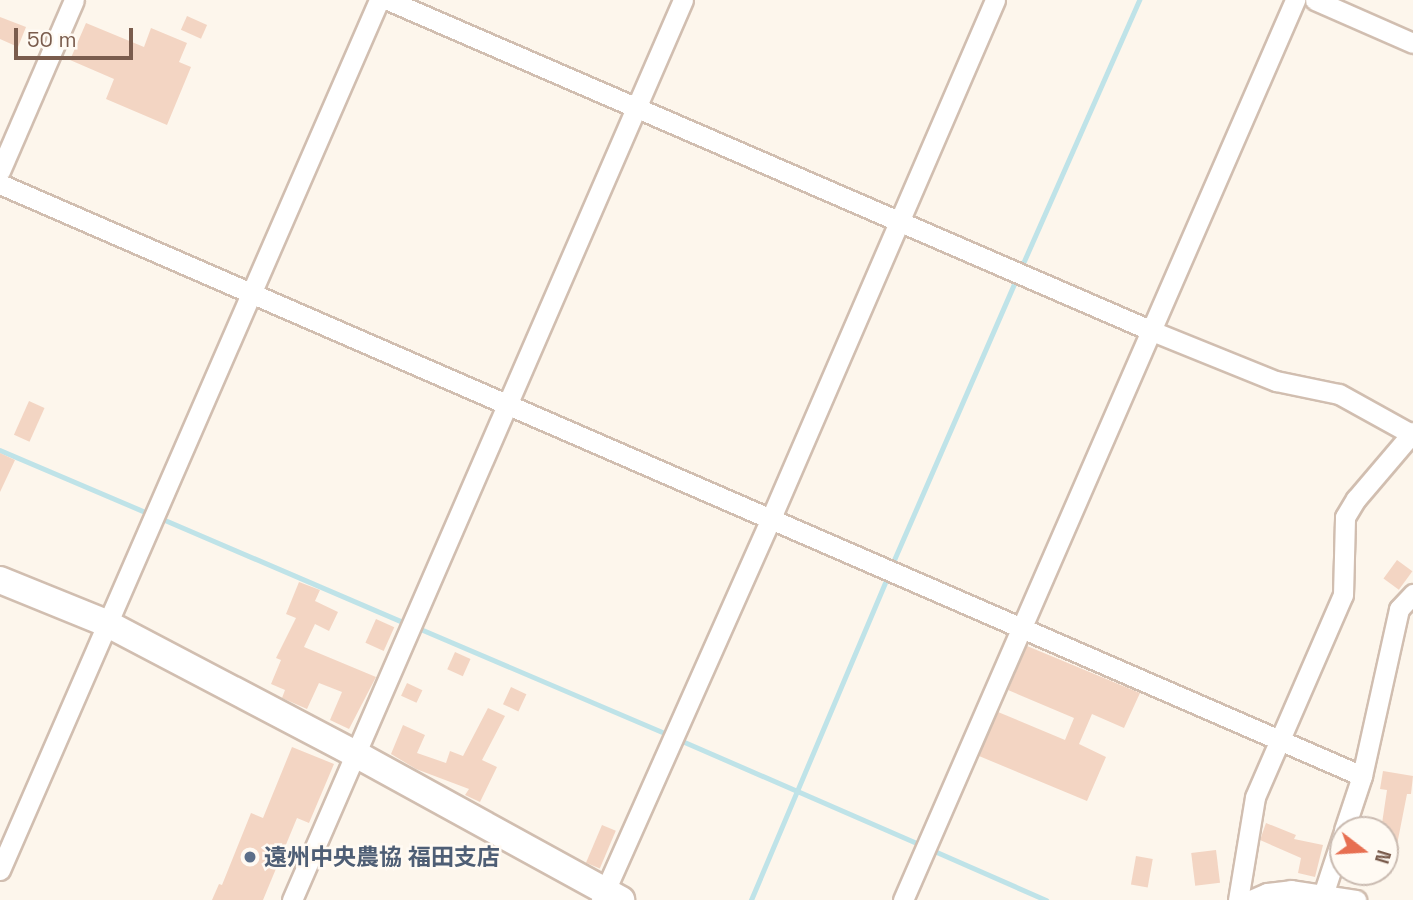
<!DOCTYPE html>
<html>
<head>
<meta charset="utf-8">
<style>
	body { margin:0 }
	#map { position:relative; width:1413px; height:900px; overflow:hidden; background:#fdf6ec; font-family:"Space Grotesk","Noto Sans JP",sans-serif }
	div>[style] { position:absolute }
	.stream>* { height:4.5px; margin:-2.25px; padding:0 2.25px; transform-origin:2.25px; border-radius:2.25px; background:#bfe3e8 }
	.building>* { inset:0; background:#f3d5c3; transform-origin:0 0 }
	.roads { filter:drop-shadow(2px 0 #d1beb0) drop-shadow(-2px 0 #d1beb0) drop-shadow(0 2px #d1beb0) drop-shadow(0 -2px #d1beb0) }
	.street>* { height:19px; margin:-9.5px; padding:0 9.5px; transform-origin:9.5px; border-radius:9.5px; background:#fff }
	.secondary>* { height:26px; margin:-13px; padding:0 13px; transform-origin:13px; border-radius:13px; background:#fff }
	.dots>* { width:19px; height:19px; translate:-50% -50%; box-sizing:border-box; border:4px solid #fffaf3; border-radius:50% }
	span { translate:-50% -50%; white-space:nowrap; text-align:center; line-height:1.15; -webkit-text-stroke:5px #fffaf3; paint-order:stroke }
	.service-label { font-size:23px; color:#4e5e75; font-weight:700 }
	.left { translate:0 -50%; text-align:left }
	.north { position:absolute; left:1329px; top:816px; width:70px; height:70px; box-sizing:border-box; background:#fffaf3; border:2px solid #cabbb1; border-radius:50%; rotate:107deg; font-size:19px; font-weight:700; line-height:28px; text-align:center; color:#7a5c4d }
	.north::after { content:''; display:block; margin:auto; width:24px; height:32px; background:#e76f51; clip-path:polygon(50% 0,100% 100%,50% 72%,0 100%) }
	.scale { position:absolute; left:14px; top:28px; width:119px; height:32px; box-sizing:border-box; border:4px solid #7a5c4d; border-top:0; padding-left:9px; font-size:21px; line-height:24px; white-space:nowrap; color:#7a5c4d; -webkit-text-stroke:5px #fffaf3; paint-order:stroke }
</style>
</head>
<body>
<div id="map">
	<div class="stream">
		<div style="left:1021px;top:268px;width:293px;rotate:-66.2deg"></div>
		<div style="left:0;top:450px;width:163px;rotate:23.1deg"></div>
		<div style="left:158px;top:517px;width:272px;rotate:23.2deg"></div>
		<div style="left:891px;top:567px;width:313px;rotate:-66.5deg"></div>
		<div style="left:416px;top:627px;width:275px;rotate:23.1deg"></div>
		<div style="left:680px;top:740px;width:264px;rotate:23.5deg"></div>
		<div style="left:930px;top:849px;width:127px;rotate:23.7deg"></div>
		<div style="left:751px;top:900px;width:353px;rotate:-67.1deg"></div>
	</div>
	<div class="building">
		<div style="left:187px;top:16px;width:22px;height:15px;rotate:24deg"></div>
		<div style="clip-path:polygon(0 17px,26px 27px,18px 47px,0 39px)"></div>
		<div style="clip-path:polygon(86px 23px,144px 47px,151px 28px,187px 43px,179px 62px,191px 67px,167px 125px,106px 99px,114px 79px,70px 60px)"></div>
		<div style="left:29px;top:401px;width:17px;height:37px;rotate:24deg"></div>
		<div style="clip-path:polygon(0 453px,15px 460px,0 492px)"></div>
		<div style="left:1397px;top:560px;width:19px;height:23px;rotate:36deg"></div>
		<div style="clip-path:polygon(299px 582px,320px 590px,315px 601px,338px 612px,329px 631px,315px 624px,304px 647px,376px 677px,349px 729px,330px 720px,342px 692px,319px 683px,307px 709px,282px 698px,285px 690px,271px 684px,281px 660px,276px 658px,296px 618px,286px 614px)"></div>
		<div style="left:376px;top:619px;width:20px;height:26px;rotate:24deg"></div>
		<div style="clip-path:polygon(1027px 646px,1140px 693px,1124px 728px,1092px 714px,1079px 744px,1106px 757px,1087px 801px,979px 756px,998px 712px,1065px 740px,1074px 718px,1008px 690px)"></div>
		<div style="left:455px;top:652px;width:17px;height:19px;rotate:24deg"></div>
		<div style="left:407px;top:683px;width:17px;height:14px;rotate:25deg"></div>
		<div style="left:511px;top:687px;width:17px;height:19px;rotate:25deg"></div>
		<div style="clip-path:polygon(488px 708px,505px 716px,482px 760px,497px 767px,480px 802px,465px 795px,469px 789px,416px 769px,391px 754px,403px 725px,425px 735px,417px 753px,446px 763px,450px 751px,463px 756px)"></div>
		<div style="clip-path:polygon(292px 747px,334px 764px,309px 823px,297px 818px,263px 900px,212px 900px,219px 884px,222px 885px,251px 813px,263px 818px)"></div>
		<div style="clip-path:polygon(1383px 771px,1413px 776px,1411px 794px,1407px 794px,1392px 870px,1385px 869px,1385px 830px,1381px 830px,1387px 790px,1380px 789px)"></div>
		<div style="clip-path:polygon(1266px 823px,1296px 835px,1294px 839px,1323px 845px,1315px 877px,1298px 873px,1301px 858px,1260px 840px)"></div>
		<div style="left:602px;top:825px;width:15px;height:41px;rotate:23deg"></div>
		<div style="left:1216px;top:850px;width:33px;height:25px;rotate:83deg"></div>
		<div style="left:1136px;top:856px;width:17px;height:29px;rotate:10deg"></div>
	</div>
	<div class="roads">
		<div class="street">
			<div style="left:388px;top:0;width:833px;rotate:23.42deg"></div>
			<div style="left:1152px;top:331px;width:134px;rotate:22deg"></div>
			<div style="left:1276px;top:381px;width:64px;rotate:11.7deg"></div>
			<div style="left:1339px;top:394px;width:85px;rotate:29deg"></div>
			<div style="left:1315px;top:0;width:107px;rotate:23.7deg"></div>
			<div style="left:0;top:171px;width:186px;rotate:-66.6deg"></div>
			<div style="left:0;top:184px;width:1485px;rotate:23.49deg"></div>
			<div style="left:1344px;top:830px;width:57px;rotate:-71.6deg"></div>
			<div style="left:1362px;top:776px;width:171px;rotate:-77.5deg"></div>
			<div style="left:1399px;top:609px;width:21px;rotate:-47deg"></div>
			<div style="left:0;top:870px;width:949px;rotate:-66.46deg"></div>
			<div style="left:1323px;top:895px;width:64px;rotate:-71.8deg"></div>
			<div style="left:292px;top:900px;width:981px;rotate:-66.52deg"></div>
			<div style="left:601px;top:900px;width:418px;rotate:-66deg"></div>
			<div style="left:771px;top:518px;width:564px;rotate:-66.61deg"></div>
			<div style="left:903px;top:900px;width:982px;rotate:-66.46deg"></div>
			<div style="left:1238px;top:900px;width:104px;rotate:-80.6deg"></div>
			<div style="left:1255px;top:797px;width:220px;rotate:-66.5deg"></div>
			<div style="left:1343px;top:595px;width:78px;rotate:-88.5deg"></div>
			<div style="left:1345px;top:517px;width:21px;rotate:-59deg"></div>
			<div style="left:1356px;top:499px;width:88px;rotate:-49.6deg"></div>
			<div style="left:1251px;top:900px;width:17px;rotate:-24deg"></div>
			<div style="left:1267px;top:893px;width:24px;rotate:-7deg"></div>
			<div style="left:1291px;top:890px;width:66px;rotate:8.7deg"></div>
		</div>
		<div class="secondary">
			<div style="left:0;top:580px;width:114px;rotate:22.1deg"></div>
			<div style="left:106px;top:623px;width:280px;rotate:27.7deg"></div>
			<div style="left:354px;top:753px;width:305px;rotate:28.8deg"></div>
		</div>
	</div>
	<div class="dots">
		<div style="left:250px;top:857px;background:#5c6f8a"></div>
	</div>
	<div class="service-label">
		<span class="left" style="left:264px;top:857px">遠州中央農協 福田支店</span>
	</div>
	<div class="north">N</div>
	<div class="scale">50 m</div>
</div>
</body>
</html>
